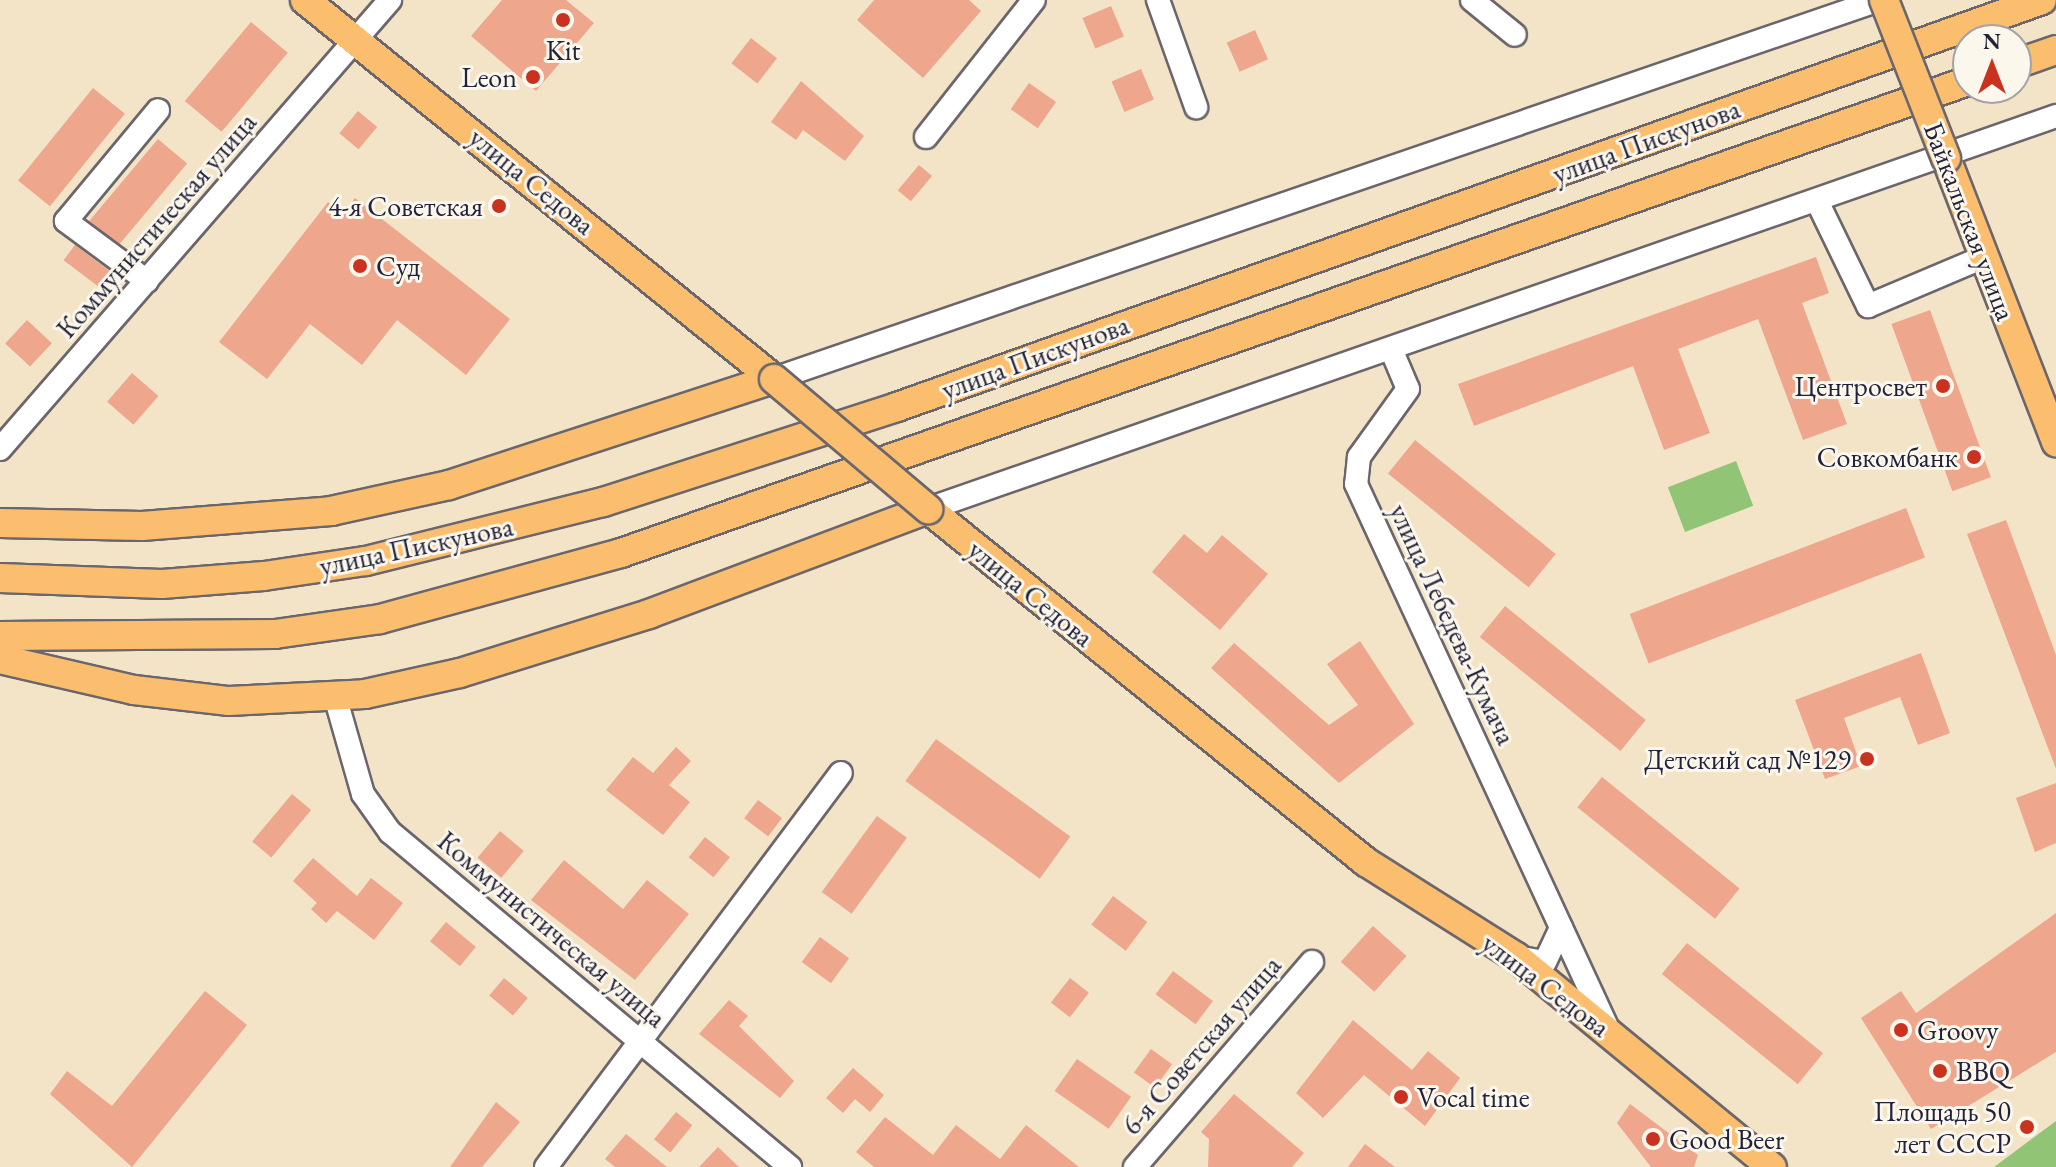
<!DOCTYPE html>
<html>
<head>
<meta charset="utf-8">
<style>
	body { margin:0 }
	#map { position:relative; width:2056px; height:1167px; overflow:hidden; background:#f3e4c8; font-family:"EB Garamond",serif }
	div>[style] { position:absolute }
	.green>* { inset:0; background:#91c475; transform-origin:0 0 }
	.building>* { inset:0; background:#eea68d; transform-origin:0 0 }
	.roads { filter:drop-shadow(2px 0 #6b666c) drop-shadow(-2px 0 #6b666c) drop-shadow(0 2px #6b666c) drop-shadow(0 -2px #6b666c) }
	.minor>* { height:22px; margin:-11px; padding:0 11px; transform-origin:11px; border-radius:11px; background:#fff }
	.major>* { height:28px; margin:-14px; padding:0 14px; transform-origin:14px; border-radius:14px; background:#fabe6e }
	.bridges { filter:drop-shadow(2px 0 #6b666c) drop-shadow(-2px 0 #6b666c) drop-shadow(0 2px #6b666c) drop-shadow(0 -2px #6b666c) }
	.major-bridge>* { height:28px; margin:-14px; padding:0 14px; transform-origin:14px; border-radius:14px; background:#fabe6e }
	.dots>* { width:22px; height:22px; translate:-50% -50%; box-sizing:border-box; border:4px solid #fbf7ec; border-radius:50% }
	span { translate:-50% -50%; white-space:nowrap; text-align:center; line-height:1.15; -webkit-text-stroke:6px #fbf7ec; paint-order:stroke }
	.poi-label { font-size:28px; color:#22223b }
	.right { translate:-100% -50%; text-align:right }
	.left { translate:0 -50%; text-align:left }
	.street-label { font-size:28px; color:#22223b }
	.north { position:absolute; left:1952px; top:24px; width:80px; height:80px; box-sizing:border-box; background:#fbf7ec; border:2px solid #a4a2a5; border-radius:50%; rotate:0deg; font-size:22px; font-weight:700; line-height:32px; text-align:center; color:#22223b }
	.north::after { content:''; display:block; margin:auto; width:28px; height:36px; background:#c8321e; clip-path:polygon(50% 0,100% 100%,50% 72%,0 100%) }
</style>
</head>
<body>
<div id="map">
	<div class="green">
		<div style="left:1736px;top:461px;width:48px;height:73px;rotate:69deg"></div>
		<div style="clip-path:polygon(2056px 1121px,2056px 1167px,1994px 1167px)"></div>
	</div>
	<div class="building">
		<div style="clip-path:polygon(502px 0,566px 0,594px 23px,536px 91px,471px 36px)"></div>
		<div style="clip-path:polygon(874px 0,969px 0,981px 11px,923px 78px,857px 20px)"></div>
		<div style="left:1111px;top:6px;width:33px;height:31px;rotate:67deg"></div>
		<div style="left:251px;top:22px;width:48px;height:103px;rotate:40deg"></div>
		<div style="left:1255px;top:30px;width:32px;height:31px;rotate:66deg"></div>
		<div style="left:751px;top:38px;width:33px;height:32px;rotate:38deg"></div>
		<div style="left:1141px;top:69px;width:33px;height:32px;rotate:67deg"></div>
		<div style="clip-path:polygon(801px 81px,864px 136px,845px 161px,803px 130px,796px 140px,771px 122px)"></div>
		<div style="left:1029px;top:83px;width:33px;height:32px;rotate:35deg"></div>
		<div style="left:93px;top:88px;width:41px;height:119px;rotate:39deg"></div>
		<div style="left:358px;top:111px;width:25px;height:29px;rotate:40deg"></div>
		<div style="left:158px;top:139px;width:38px;height:107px;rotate:40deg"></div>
		<div style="left:919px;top:165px;width:17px;height:33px;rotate:40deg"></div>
		<div style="clip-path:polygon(355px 198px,510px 319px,466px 375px,397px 320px,362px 365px,310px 324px,267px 379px,219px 342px,328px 202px,343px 214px)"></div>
		<div style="left:75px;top:245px;width:44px;height:19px;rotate:37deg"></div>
		<div style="clip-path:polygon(1816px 257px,1829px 293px,1802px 303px,1847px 424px,1803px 440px,1758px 319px,1678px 349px,1710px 433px,1664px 450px,1633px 366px,1474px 426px,1458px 384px)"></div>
		<div style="left:1930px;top:310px;width:178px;height:41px;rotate:70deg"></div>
		<div style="left:27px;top:320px;width:34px;height:32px;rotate:43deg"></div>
		<div style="left:132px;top:373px;width:35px;height:38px;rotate:41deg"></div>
		<div style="left:1415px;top:440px;width:181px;height:43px;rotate:39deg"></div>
		<div style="left:1906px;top:508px;width:53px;height:296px;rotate:69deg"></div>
		<div style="clip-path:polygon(2006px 520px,2056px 655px,2056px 769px,1967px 534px)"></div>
		<div style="clip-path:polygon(1184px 534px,1207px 553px,1222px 535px,1268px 574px,1220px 630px,1152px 572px)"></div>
		<div style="left:1505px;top:606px;width:181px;height:40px;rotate:39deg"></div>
		<div style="clip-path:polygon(1360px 641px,1414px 724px,1339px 783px,1211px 668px,1234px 643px,1329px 725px,1358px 705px,1327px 664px)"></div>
		<div style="clip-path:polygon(1921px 653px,1950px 733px,1918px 745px,1900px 697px,1844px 718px,1861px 766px,1825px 779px,1795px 700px)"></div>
		<div style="left:936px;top:739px;width:166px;height:52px;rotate:36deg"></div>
		<div style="clip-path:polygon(676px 747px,691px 761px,669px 785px,690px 802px,663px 835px,606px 790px,633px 757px,653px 773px)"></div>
		<div style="left:1602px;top:777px;width:177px;height:39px;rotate:39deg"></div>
		<div style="clip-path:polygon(2056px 783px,2056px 843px,2035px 852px,2016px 798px)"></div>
		<div style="left:292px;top:794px;width:25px;height:62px;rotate:40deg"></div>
		<div style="left:758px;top:800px;width:30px;height:23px;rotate:37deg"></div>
		<div style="left:877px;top:816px;width:37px;height:94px;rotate:36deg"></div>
		<div style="left:500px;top:831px;width:31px;height:35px;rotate:40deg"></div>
		<div style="left:705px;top:837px;width:32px;height:26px;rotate:39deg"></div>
		<div style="clip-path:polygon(313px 858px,357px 896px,371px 878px,403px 903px,374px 940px,337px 911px,326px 923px,311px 909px,317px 903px,293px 881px)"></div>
		<div style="clip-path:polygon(564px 860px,623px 909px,647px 880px,689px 914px,635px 980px,531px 900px)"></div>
		<div style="left:1113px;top:896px;width:43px;height:36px;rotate:37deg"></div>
		<div style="clip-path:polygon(2056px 913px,2056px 1052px,1931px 1129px,1861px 1018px,1901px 991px,1916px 1013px)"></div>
		<div style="left:446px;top:922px;width:39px;height:25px;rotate:40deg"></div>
		<div style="left:1373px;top:926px;width:45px;height:48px;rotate:42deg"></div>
		<div style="left:820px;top:937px;width:36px;height:31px;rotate:36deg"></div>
		<div style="left:1687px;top:943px;width:175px;height:40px;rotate:39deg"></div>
		<div style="left:1173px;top:971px;width:50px;height:29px;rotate:37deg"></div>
		<div style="left:504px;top:978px;width:31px;height:23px;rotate:40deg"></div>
		<div style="left:1070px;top:978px;width:24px;height:31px;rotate:38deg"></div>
		<div style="clip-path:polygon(205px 991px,247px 1025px,132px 1167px,50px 1094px,67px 1071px,112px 1106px)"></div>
		<div style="clip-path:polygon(729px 1000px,748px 1016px,739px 1026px,794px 1081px,780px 1098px,699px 1034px)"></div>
		<div style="clip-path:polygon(1353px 1020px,1412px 1070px,1428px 1051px,1460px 1078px,1425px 1126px,1364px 1075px,1323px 1118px,1296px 1093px)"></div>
		<div style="left:1151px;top:1049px;width:26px;height:29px;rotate:36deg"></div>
		<div style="left:1077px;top:1059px;width:66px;height:39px;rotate:35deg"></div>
		<div style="clip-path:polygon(853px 1068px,884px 1095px,870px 1112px,855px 1099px,843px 1113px,826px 1098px)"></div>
		<div style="clip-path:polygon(1234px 1094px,1304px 1153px,1292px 1167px,1208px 1167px,1209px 1139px,1201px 1132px)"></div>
		<div style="clip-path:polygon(496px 1102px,520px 1122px,482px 1167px,450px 1167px)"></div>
		<div style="clip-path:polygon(1630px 1104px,1698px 1155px,1694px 1167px,1651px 1167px,1617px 1123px)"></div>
		<div style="left:676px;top:1112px;width:21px;height:35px;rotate:39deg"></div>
		<div style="clip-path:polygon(885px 1117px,933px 1155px,956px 1125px,1000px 1159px,1026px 1125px,1079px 1167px,874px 1167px,856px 1152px)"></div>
		<div style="clip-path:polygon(626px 1134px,667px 1167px,615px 1167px,605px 1159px)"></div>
		<div style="clip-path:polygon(1365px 1144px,1395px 1167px,1348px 1167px)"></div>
		<div style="clip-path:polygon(718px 1147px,739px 1167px,699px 1167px)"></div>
	</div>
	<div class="roads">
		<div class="minor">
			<div style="left:1158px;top:0;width:114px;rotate:70.4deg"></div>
			<div style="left:1472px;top:0;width:55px;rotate:39.1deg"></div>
			<div style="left:926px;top:137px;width:174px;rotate:-51.8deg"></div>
			<div style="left:1817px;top:201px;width:117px;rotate:64.1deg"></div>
			<div style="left:1868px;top:306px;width:126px;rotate:-22.9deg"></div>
			<div style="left:147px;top:281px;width:101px;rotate:-143.5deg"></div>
			<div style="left:66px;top:221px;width:144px;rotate:-50.3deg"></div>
			<div style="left:1391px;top:349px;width:43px;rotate:67deg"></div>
			<div style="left:1408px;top:389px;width:84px;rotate:125.8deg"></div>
			<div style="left:1359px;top:457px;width:27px;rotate:96deg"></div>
			<div style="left:1356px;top:484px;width:600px;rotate:65.18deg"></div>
			<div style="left:774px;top:379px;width:1168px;rotate:-18.93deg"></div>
			<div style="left:0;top:449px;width:595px;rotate:-49.02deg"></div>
			<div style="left:928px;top:509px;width:1195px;rotate:-19.21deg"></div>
			<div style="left:335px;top:696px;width:102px;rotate:74.1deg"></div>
			<div style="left:363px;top:794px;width:47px;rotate:54.6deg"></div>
			<div style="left:390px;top:832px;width:522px;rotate:39.95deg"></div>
			<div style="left:1516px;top:957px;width:29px;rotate:10deg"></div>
			<div style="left:1545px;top:962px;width:38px;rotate:-65deg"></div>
			<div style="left:546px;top:1167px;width:492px;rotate:-53.2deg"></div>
			<div style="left:1135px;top:1167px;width:271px;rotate:-49.2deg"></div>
		</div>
		<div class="major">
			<div style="left:305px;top:0;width:603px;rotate:38.94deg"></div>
			<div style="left:2016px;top:64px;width:42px;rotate:-19.3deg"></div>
			<div style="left:1946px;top:158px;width:305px;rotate:68.8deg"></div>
			<div style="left:0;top:523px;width:142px;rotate:1.2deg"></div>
			<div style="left:142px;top:526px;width:190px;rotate:-4.5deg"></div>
			<div style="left:331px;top:511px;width:121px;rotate:-12.4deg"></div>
			<div style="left:449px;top:485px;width:342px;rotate:-18.1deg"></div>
			<div style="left:0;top:578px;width:162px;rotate:2.1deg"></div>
			<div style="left:162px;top:584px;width:102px;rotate:-4.5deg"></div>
			<div style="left:264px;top:576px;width:103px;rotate:-8.4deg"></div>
			<div style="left:366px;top:561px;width:244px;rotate:-14deg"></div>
			<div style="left:603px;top:502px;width:309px;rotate:-17.9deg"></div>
			<div style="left:897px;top:407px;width:1215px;rotate:-19.57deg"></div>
			<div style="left:0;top:636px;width:275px;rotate:-0.4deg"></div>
			<div style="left:275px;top:634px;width:106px;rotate:-8.1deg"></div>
			<div style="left:380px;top:619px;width:250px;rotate:-15.3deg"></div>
			<div style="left:621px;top:553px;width:1427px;rotate:-19.31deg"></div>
			<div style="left:0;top:659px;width:138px;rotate:13deg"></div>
			<div style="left:134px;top:690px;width:96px;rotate:6.6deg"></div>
			<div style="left:229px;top:701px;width:136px;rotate:-2.9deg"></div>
			<div style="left:365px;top:694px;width:97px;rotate:-12.5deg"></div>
			<div style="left:460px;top:673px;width:198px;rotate:-17.3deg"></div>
			<div style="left:649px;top:614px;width:298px;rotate:-20.6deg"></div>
			<div style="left:928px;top:509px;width:563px;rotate:38.87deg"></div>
			<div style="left:1366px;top:862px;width:178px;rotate:32.3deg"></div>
			<div style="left:1516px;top:957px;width:331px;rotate:39.4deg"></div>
		</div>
	</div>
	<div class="bridges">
		<div class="major-bridge">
			<div style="left:1884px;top:0;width:170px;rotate:68.6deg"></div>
			<div style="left:774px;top:379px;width:202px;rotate:40.2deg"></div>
		</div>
	</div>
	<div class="dots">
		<div style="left:563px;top:20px;background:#c8321e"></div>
		<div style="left:533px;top:77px;background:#c8321e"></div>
		<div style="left:499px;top:206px;background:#c8321e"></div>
		<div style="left:360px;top:266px;background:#c8321e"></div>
		<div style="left:1943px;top:386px;background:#c8321e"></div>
		<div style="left:1974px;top:457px;background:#c8321e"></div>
		<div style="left:1867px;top:759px;background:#c8321e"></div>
		<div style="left:1901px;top:1030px;background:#c8321e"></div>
		<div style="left:1940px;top:1071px;background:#c8321e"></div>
		<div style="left:1401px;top:1097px;background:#c8321e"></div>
		<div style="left:2027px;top:1127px;background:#c8321e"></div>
		<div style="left:1653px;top:1139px;background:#c8321e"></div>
	</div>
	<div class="poi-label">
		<span style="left:563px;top:50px">Kit</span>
		<span class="right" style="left:517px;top:77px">Leon</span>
		<span class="right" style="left:483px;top:206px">4-я Советская</span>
		<span class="left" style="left:376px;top:266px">Суд</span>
		<span class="right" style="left:1927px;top:386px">Центросвет</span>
		<span class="right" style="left:1958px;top:457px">Совкомбанк</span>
		<span class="right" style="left:1851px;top:759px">Детский сад №129</span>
		<span class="left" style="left:1917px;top:1030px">Groovy</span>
		<span class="left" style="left:1956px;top:1071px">BBQ</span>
		<span class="left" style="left:1417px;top:1097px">Vocal time</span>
		<span class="right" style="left:2011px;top:1127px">Площадь 50<br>лет СССР</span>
		<span class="left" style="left:1669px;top:1139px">Good Beer</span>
	</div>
	<div class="street-label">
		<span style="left:1646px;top:141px;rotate:-20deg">улица Пискунова</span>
		<span style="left:532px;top:181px;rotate:39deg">улица Седова</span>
		<span style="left:1970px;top:221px;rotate:69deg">Байкальская улица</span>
		<span style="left:156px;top:225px;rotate:-49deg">Коммунистическая улица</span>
		<span style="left:1035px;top:357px;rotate:-20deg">улица Пискунова</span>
		<span style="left:416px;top:546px;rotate:-12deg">улица Пискунова</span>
		<span style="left:1031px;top:593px;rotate:39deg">улица Седова</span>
		<span style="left:1453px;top:624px;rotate:65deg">улица Лебедева-Кумача</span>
		<span style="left:552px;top:929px;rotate:40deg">Коммунистическая улица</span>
		<span style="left:1546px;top:985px;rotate:37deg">улица Седова</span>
		<span style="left:1201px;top:1045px;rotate:-49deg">6-я Советская улица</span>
	</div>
	<div class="north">N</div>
</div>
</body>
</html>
